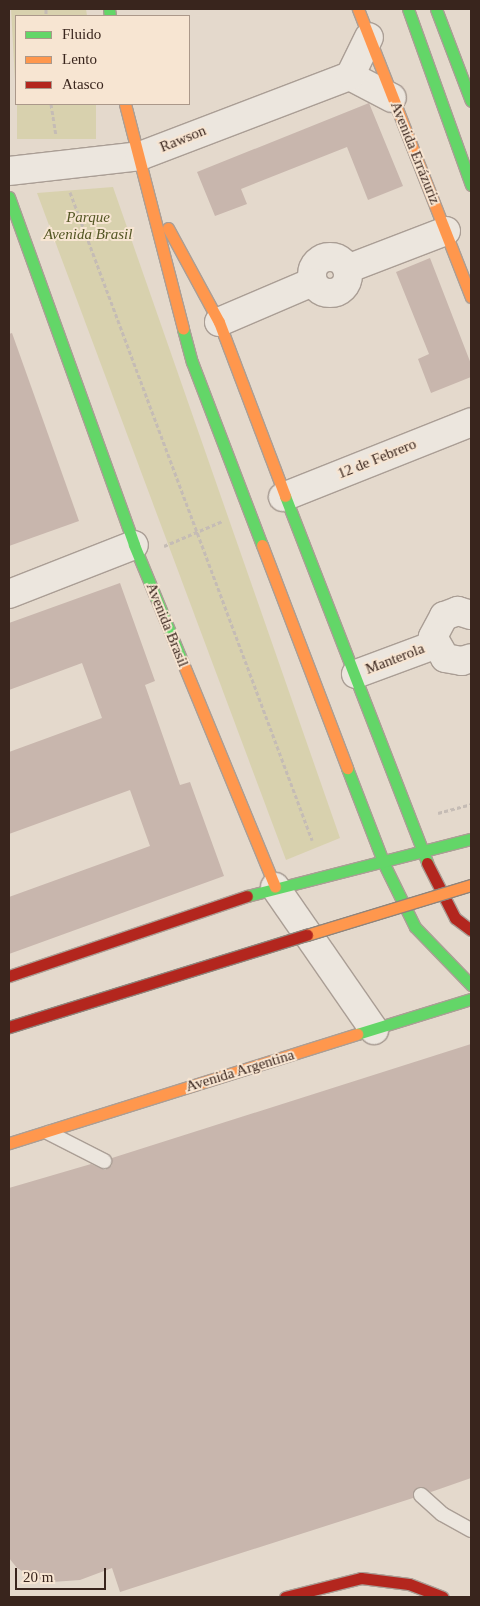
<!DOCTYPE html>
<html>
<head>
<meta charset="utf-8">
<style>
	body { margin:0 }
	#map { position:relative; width:480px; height:1606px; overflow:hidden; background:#e4d9cc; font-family:Georgia,serif }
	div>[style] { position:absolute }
	.green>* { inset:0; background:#d8d1ae; transform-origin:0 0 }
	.building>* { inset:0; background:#c8b6ad }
	.path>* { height:3px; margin-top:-1.5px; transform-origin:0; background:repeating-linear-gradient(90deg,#c5bcb5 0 4px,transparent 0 6.5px) }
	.roads { filter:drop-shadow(1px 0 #aa9e95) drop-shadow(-1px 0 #aa9e95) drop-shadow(0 1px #aa9e95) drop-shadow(0 -1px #aa9e95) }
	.lane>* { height:14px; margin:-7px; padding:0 7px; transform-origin:7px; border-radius:7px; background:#ece6de }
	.street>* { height:28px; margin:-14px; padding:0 14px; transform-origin:14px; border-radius:14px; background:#ece6de }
	.street>.ring { margin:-14px; padding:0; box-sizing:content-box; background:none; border:28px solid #ece6de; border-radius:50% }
	.fast>* { height:11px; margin:-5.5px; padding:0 5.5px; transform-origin:5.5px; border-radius:5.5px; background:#63d668 }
	.slow>* { height:11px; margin:-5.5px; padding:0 5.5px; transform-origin:5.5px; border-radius:5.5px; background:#ff974d }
	.jam>* { height:11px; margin:-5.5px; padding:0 5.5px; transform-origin:5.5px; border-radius:5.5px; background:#b3261e }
	.bridges { filter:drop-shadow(1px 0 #8f847c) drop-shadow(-1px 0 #8f847c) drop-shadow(0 1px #8f847c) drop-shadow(0 -1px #8f847c) }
	.slow-bridge>* { height:11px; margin:-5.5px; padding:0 5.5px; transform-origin:5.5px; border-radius:5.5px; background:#ff974d }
	.jam-bridge>* { height:11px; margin:-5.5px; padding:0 5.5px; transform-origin:5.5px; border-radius:5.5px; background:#b3261e }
	span { translate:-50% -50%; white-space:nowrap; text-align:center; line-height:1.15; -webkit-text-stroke:4px #f7e5d2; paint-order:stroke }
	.street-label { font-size:15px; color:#39251d }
	.park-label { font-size:15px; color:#535623; font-style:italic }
	.frame { position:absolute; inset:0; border:10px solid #39251d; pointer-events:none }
	.legend { position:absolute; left:15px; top:15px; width:175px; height:90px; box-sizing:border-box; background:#f7e5d2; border:1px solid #ab988a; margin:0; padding:6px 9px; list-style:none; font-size:15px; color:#39251d }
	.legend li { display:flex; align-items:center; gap:10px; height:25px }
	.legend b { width:25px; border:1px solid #ab988a }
	.scale { position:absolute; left:15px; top:1568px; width:91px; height:22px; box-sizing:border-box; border:2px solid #39251d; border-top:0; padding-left:6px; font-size:15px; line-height:18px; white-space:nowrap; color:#39251d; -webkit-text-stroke:4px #f7e5d2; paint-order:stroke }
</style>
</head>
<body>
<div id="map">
	<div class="green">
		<div style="clip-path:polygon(11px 9px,86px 9px,87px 16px,16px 16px,16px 98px)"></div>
		<div style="left:17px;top:104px;width:79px;height:35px"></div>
		<div style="clip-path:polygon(113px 187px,340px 838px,286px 860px,37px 193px)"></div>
	</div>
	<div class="building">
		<div style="clip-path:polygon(369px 103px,403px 186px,368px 200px,347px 147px,241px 189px,247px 204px,215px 216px,197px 172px)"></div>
		<div style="clip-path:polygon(430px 258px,471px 364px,471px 377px,431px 393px,418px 359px,429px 354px,396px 272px)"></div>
		<div style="clip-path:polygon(12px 333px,79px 521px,9px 546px,9px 334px)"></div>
		<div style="clip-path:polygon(120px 583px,155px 681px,145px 685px,180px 785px,190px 782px,224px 876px,9px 954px,9px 897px,150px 846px,130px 790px,9px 834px,9px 752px,102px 718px,82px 663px,9px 690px,9px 623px)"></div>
		<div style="clip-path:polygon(471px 1044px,471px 1478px,431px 1492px,418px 1487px,413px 1498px,120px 1592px,112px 1568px,80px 1580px,52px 1582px,34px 1578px,17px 1568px,9px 1558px,9px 1188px,91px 1164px,105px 1170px,112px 1165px,112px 1158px)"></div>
	</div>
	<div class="path">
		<div style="left:46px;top:9px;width:7px;rotate:90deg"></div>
		<div style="left:51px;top:104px;width:31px;rotate:81deg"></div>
		<div style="left:70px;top:192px;width:692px;rotate:69.52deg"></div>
		<div style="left:164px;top:546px;width:64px;rotate:-23deg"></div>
		<div style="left:438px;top:813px;width:34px;rotate:-15deg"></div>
	</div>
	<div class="roads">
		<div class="lane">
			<div style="left:49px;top:1133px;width:62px;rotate:27deg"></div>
			<div style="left:421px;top:1495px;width:28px;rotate:42deg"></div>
			<div style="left:442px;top:1514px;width:33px;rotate:29deg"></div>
		</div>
		<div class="street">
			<div style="left:350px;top:76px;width:47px;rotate:27.6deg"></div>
			<div style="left:9px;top:171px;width:132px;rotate:-6.5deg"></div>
			<div style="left:140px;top:156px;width:225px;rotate:-20.9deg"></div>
			<div style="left:350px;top:76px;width:43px;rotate:-64deg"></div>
			<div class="ring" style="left:312px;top:257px;width:8px;height:8px"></div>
			<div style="left:347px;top:269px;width:106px;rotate:-21deg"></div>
			<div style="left:219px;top:322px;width:102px;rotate:-23.1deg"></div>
			<div style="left:283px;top:497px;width:202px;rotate:-21.7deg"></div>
			<div style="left:9px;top:594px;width:134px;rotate:-21.4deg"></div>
			<div style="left:471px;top:615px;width:14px;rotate:-163deg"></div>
			<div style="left:458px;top:611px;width:15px;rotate:160deg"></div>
			<div style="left:444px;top:616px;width:24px;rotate:118deg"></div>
			<div style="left:433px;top:637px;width:24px;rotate:60deg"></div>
			<div style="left:445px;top:658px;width:17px;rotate:10deg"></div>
			<div style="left:462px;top:661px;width:9px;rotate:-18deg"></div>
			<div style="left:356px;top:674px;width:83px;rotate:-20.4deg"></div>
			<div style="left:275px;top:887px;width:174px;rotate:55.3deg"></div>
		</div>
		<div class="fast">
			<div style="left:109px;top:9px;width:7px;rotate:82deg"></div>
			<div style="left:408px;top:9px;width:187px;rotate:70.3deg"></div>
			<div style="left:436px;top:9px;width:98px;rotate:69.2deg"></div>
			<div style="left:9px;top:197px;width:370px;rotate:70.2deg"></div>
			<div style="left:134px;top:545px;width:126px;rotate:67.5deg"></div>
			<div style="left:183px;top:329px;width:34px;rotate:75deg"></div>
			<div style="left:192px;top:362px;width:196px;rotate:69.1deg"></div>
			<div style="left:285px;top:496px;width:394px;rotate:68.8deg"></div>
			<div style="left:347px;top:768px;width:103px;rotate:68.9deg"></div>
			<div style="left:384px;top:864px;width:70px;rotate:63.8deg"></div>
			<div style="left:415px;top:927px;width:81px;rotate:46deg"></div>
			<div style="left:247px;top:896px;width:231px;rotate:-14.3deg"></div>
			<div style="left:357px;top:1034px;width:119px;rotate:-17.1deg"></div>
		</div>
		<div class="slow">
			<div style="left:358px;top:9px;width:309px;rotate:68.6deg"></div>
			<div style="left:125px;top:104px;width:232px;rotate:75.5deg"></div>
			<div style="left:168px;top:228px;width:107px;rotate:61.5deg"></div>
			<div style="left:219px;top:322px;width:186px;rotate:69.2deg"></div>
			<div style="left:262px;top:545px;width:239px;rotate:69.1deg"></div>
			<div style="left:182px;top:661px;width:244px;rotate:67.6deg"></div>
			<div style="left:9px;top:1143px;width:365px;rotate:-17.4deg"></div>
		</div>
		<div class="jam">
			<div style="left:427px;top:863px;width:62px;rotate:63deg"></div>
			<div style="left:455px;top:918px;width:20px;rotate:37deg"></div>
			<div style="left:9px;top:976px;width:251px;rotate:-18.6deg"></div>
			<div style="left:285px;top:1597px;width:78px;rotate:-14deg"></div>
			<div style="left:361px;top:1578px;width:48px;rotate:7.1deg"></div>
			<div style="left:409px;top:1584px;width:36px;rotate:21deg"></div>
		</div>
	</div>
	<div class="bridges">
		<div class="slow-bridge">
			<div style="left:307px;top:935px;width:171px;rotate:-17deg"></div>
		</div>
		<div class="jam-bridge">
			<div style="left:9px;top:1027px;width:312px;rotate:-17.2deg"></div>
		</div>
	</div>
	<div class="street-label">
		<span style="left:183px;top:139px;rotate:-22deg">Rawson</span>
		<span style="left:415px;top:153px;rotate:68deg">Avenida Errázuriz</span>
		<span style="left:377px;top:459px;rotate:-22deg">12 de Febrero</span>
		<span style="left:167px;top:625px;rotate:68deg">Avenida Brasil</span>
		<span style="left:395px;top:659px;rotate:-21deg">Manterola</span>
		<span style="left:240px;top:1071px;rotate:-17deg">Avenida Argentina</span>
	</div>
	<div class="park-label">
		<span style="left:88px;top:226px">Parque<br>Avenida Brasil</span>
	</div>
	<div class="frame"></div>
	<ul class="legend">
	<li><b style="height:6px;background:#63d668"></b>Fluido</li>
	<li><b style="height:6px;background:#ff974d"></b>Lento</li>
	<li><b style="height:6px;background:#b3261e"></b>Atasco</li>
	</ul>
	<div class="scale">20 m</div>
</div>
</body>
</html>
